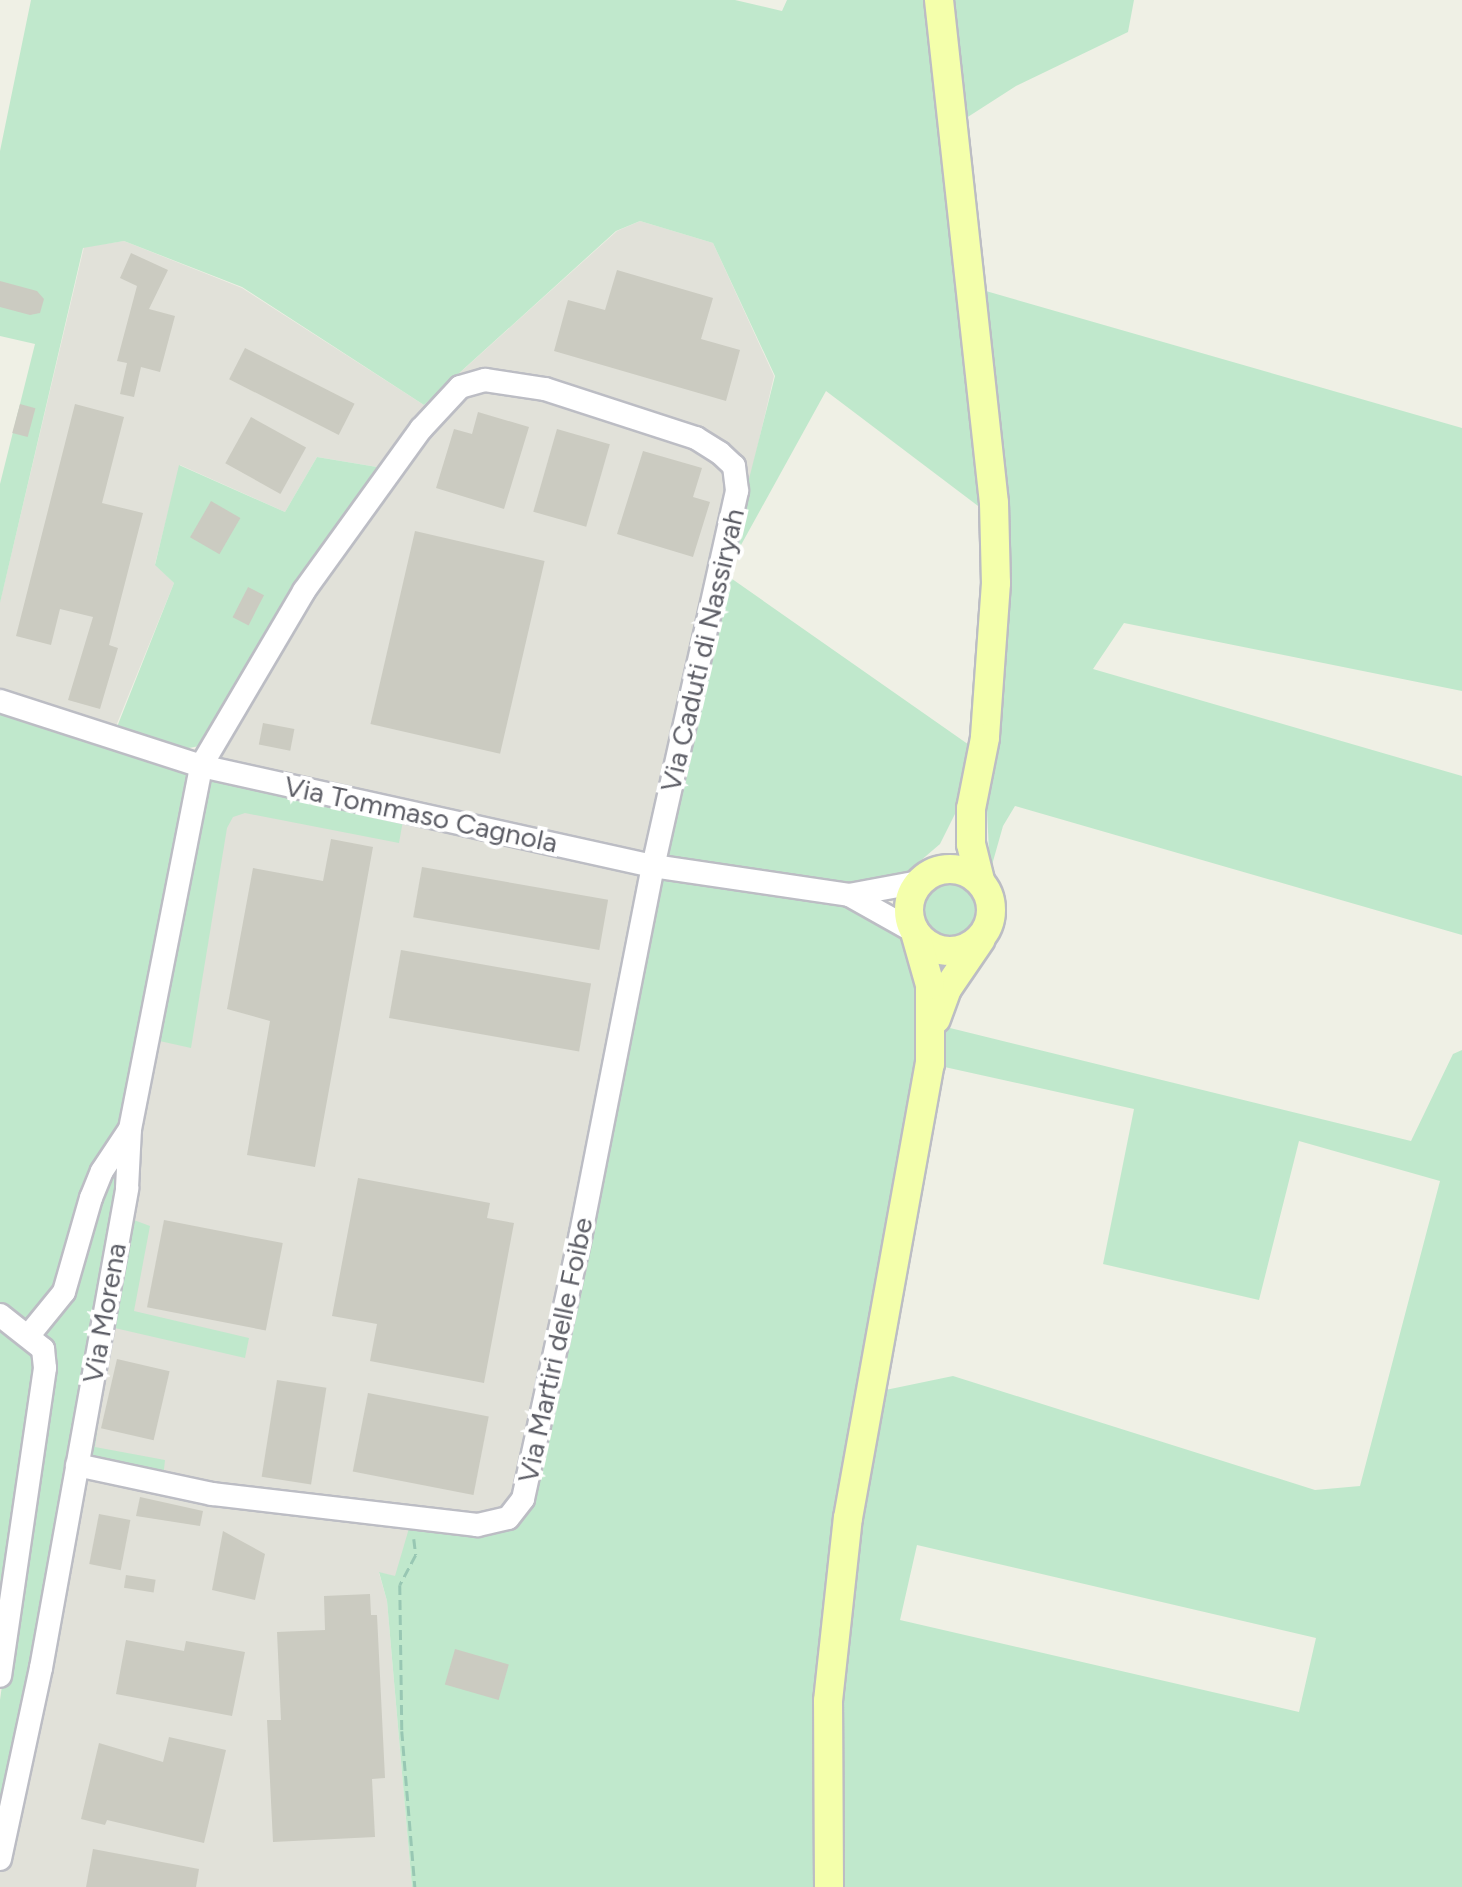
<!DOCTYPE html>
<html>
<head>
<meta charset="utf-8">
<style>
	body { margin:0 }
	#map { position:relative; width:1462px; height:1887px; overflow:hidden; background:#eff0e5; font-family:Figtree,sans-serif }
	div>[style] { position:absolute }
	.industrial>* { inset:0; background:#e1e1d9 }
	.green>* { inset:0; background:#c0e8cc }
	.round { border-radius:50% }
	.building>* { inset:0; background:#cbcbc1; transform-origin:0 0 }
	.path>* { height:2.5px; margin-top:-1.25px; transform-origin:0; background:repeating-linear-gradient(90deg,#98c7b3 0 10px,transparent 0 15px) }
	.roads { filter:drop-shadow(2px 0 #bcbdc4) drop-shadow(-2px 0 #bcbdc4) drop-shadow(0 2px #bcbdc4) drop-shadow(0 -2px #bcbdc4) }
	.minor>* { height:22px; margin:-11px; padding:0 11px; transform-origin:11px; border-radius:11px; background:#fff }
	.major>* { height:28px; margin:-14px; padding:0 14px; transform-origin:14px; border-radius:14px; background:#f4ffab }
	.major>.ring { margin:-14px; padding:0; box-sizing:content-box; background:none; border:28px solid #f4ffab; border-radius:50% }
	span { translate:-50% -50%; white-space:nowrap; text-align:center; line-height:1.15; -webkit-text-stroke:8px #fff; paint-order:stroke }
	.street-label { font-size:28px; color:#5d5e66 }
</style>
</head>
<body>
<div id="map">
	<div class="industrial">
		<div style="clip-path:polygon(640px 221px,713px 243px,774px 376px,659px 869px,525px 1503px,396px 1578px,379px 1573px,387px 1601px,412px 1887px,0 1887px,0 1821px,194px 771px,377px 467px,317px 457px,285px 512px,180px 465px,155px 564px,174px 583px,114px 731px,0 708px,0 602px,84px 247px,124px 241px,242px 288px,424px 405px,617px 231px)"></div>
	</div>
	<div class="green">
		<div style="clip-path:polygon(31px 0,735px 0,782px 11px,787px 0,931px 0,990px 515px,826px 391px,725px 574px,972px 747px,959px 806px,940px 844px,905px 874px,856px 883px,660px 866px,725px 574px,775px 376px,713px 243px,640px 221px,616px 231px,424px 405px,242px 287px,124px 241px,83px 248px,0 603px,0 484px,35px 344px,0 336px,0 151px)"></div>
		<div style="clip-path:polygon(946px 0,1134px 0,1128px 32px,1016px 86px,960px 122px)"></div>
		<div style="clip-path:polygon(972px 287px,1462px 428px,1462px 691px,1124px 623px,1093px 669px,1462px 776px,1462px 935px,1015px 806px,1003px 826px,990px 872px,986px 790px,993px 676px)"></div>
		<div style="clip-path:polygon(317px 457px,377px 467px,205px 745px,178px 750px,115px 732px,174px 583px,155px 565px,179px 465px,285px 512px)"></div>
		<div style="clip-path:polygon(0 709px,194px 771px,124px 1131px,58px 1286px,27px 1325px,0 1311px)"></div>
		<div style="clip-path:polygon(207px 774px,404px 815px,399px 843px,245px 813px,233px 817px,227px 828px,191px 1048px,155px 1040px)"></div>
		<div style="clip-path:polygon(659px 870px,847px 905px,881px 922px,901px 940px,916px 967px,924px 1026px,853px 1459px,823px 1887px,412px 1887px,387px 1601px,379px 1572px,395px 1576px,412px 1518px,511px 1522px)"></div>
		<div class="round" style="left:921px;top:882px;width:54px;height:54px"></div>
		<div style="clip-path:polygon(evenodd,946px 1027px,1411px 1141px,1453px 1054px,1462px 1050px,1462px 1887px,829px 1887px,828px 1701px,871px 1393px,953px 1376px,1315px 1490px,1360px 1486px,1440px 1181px,1299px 1141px,1259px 1300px,1103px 1264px,1134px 1109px,940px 1066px,946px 1027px,917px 1545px,1316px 1638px,1299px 1712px,900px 1620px,917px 1545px)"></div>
		<div style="clip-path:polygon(122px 1145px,102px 1301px,0 1822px,0 1700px,39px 1423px,40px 1337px)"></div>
		<div style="clip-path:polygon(123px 1216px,150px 1226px,134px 1311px,249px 1338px,245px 1358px,106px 1326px)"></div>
		<div style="clip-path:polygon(0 1319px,39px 1358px,0 1585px)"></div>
		<div style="clip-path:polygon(105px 1374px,95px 1447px,165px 1460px,163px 1479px,82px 1463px)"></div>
	</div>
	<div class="building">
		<div style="clip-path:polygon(131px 253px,168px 270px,149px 309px,175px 316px,160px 372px,141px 367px,134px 397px,120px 394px,127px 363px,117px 361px,137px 286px,120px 278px)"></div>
		<div style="clip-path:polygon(617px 270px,713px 298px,701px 339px,740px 350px,726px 401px,554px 351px,568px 300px,605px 310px)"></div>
		<div style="clip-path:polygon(0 281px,37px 291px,44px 299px,40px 313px,30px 315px,0 307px)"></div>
		<div style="left:245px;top:348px;width:123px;height:35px;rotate:27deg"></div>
		<div style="left:20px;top:404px;width:16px;height:30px;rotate:15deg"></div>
		<div style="clip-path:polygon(75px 404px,124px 417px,102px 503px,143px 513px,109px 645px,118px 648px,100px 709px,68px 700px,93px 617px,60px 609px,51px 645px,16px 636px)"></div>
		<div style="clip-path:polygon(478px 412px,529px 427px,504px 509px,436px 488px,454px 429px,472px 434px)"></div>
		<div style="left:251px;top:417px;width:63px;height:53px;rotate:29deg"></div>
		<div style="left:557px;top:429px;width:55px;height:86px;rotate:16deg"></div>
		<div style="clip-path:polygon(643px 451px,702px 468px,693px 497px,710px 502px,693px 557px,617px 534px)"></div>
		<div style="left:211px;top:501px;width:34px;height:42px;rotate:30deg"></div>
		<div style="left:415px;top:531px;width:133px;height:198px;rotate:13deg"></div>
		<div style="left:248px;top:587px;width:18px;height:34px;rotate:27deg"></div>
		<div style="left:263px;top:723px;width:32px;height:22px;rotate:11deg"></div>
		<div style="clip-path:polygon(331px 839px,373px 847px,315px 1167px,247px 1155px,270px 1021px,227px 1009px,253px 868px,323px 881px)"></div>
		<div style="left:422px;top:867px;width:189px;height:51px;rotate:10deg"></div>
		<div style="left:401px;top:950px;width:193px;height:69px;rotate:10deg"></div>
		<div style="clip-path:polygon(358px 1178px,490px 1203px,487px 1218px,514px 1223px,484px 1383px,370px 1361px,377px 1324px,332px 1316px)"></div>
		<div style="left:164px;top:1220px;width:121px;height:89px;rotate:11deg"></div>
		<div style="left:117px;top:1359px;width:54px;height:71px;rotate:13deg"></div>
		<div style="left:277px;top:1380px;width:50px;height:98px;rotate:9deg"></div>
		<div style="left:368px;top:1393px;width:123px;height:80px;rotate:11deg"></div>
		<div style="clip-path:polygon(140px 1497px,203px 1511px,200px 1526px,136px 1516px)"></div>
		<div style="left:99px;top:1514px;width:32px;height:51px;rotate:11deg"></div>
		<div style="clip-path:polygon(223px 1531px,265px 1554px,255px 1600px,212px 1590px)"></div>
		<div style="left:126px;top:1575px;width:30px;height:13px;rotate:9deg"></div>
		<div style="clip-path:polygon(370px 1594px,371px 1615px,377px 1615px,385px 1778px,372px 1779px,375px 1837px,273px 1842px,267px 1720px,281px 1720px,277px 1632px,325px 1630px,324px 1596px)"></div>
		<div style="clip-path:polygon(126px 1640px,184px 1651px,186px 1641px,245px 1652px,232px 1716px,116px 1694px)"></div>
		<div style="left:455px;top:1649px;width:56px;height:37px;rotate:16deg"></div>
		<div style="clip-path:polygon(169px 1737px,226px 1750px,204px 1843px,107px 1820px,105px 1825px,81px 1819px,99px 1743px,163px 1762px)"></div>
		<div style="clip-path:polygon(93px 1849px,199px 1869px,196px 1887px,86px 1887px)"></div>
	</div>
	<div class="path">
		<div style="left:414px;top:1539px;width:16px;rotate:83deg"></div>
		<div style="left:416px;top:1555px;width:34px;rotate:118deg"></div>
		<div style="left:400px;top:1585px;width:146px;rotate:89.2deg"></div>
		<div style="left:402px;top:1731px;width:157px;rotate:85.2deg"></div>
	</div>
	<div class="roads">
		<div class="minor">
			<div style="left:0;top:701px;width:211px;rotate:17.9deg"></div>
			<div style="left:201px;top:766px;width:463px;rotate:12.5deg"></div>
			<div style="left:653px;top:866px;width:198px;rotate:8.4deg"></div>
			<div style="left:849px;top:895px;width:71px;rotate:-10.5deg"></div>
			<div style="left:849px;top:895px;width:76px;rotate:29.3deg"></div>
			<div style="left:0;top:1315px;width:55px;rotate:38.3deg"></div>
			<div style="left:43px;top:1349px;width:19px;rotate:84deg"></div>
			<div style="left:45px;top:1368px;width:311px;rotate:98.3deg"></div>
			<div style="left:29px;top:1335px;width:55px;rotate:-50.9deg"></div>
			<div style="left:64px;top:1292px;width:98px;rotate:-74deg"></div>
			<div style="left:91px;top:1198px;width:29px;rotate:-68deg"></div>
			<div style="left:102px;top:1171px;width:47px;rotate:-56.3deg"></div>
			<div style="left:0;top:1859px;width:195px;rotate:-77.9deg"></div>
			<div style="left:41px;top:1668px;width:488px;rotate:-79.8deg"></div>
			<div style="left:127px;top:1188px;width:59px;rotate:-87.1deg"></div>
			<div style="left:130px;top:1129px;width:370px;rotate:-78.9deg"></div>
			<div style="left:201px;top:766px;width:203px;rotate:-59.5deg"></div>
			<div style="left:304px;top:591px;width:200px;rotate:-54.2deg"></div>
			<div style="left:421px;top:429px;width:57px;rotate:-47.1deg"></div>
			<div style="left:460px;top:387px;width:26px;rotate:-16deg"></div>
			<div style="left:485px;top:380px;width:61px;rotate:8.5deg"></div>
			<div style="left:545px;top:389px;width:159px;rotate:18deg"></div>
			<div style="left:696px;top:438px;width:28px;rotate:32deg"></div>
			<div style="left:720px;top:453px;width:19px;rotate:43deg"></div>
			<div style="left:734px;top:466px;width:25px;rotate:83deg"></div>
			<div style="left:737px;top:491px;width:384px;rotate:102.6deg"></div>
			<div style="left:653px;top:866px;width:374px;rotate:101.1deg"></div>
			<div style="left:581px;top:1233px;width:272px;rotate:102.3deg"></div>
			<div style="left:523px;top:1499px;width:24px;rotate:128deg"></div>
			<div style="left:508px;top:1518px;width:32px;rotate:167deg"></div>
			<div style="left:477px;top:1525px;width:267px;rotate:-173.3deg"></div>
			<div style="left:212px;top:1494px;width:138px;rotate:-167.9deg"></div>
		</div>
		<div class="major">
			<div style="left:939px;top:0;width:506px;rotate:83.76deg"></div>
			<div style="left:994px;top:503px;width:80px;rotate:88.6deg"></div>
			<div style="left:996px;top:583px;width:155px;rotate:94.1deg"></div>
			<div style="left:985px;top:738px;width:72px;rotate:101.2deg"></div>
			<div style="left:971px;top:809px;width:35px;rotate:90deg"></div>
			<div style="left:971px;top:844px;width:38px;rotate:76deg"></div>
			<div class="ring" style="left:909px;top:869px;width:54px;height:54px"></div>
			<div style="left:936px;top:1019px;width:32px;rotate:-70deg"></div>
			<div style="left:947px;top:989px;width:60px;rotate:-55.8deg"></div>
			<div style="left:829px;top:1887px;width:186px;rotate:-90.3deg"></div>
			<div style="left:828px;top:1701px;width:184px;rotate:-83.8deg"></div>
			<div style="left:848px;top:1518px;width:461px;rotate:-79.8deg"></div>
			<div style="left:930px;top:1064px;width:79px;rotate:-90deg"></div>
			<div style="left:930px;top:985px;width:55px;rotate:-105.8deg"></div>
		</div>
	</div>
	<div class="street-label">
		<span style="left:702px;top:650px;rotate:-77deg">Via Caduti di Nassiryah</span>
		<span style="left:421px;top:814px;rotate:12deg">Via Tommaso Cagnola</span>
		<span style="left:104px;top:1313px;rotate:-80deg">Via Morena</span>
		<span style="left:555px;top:1350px;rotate:-78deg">Via Martiri delle Foibe</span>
	</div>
</div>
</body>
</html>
